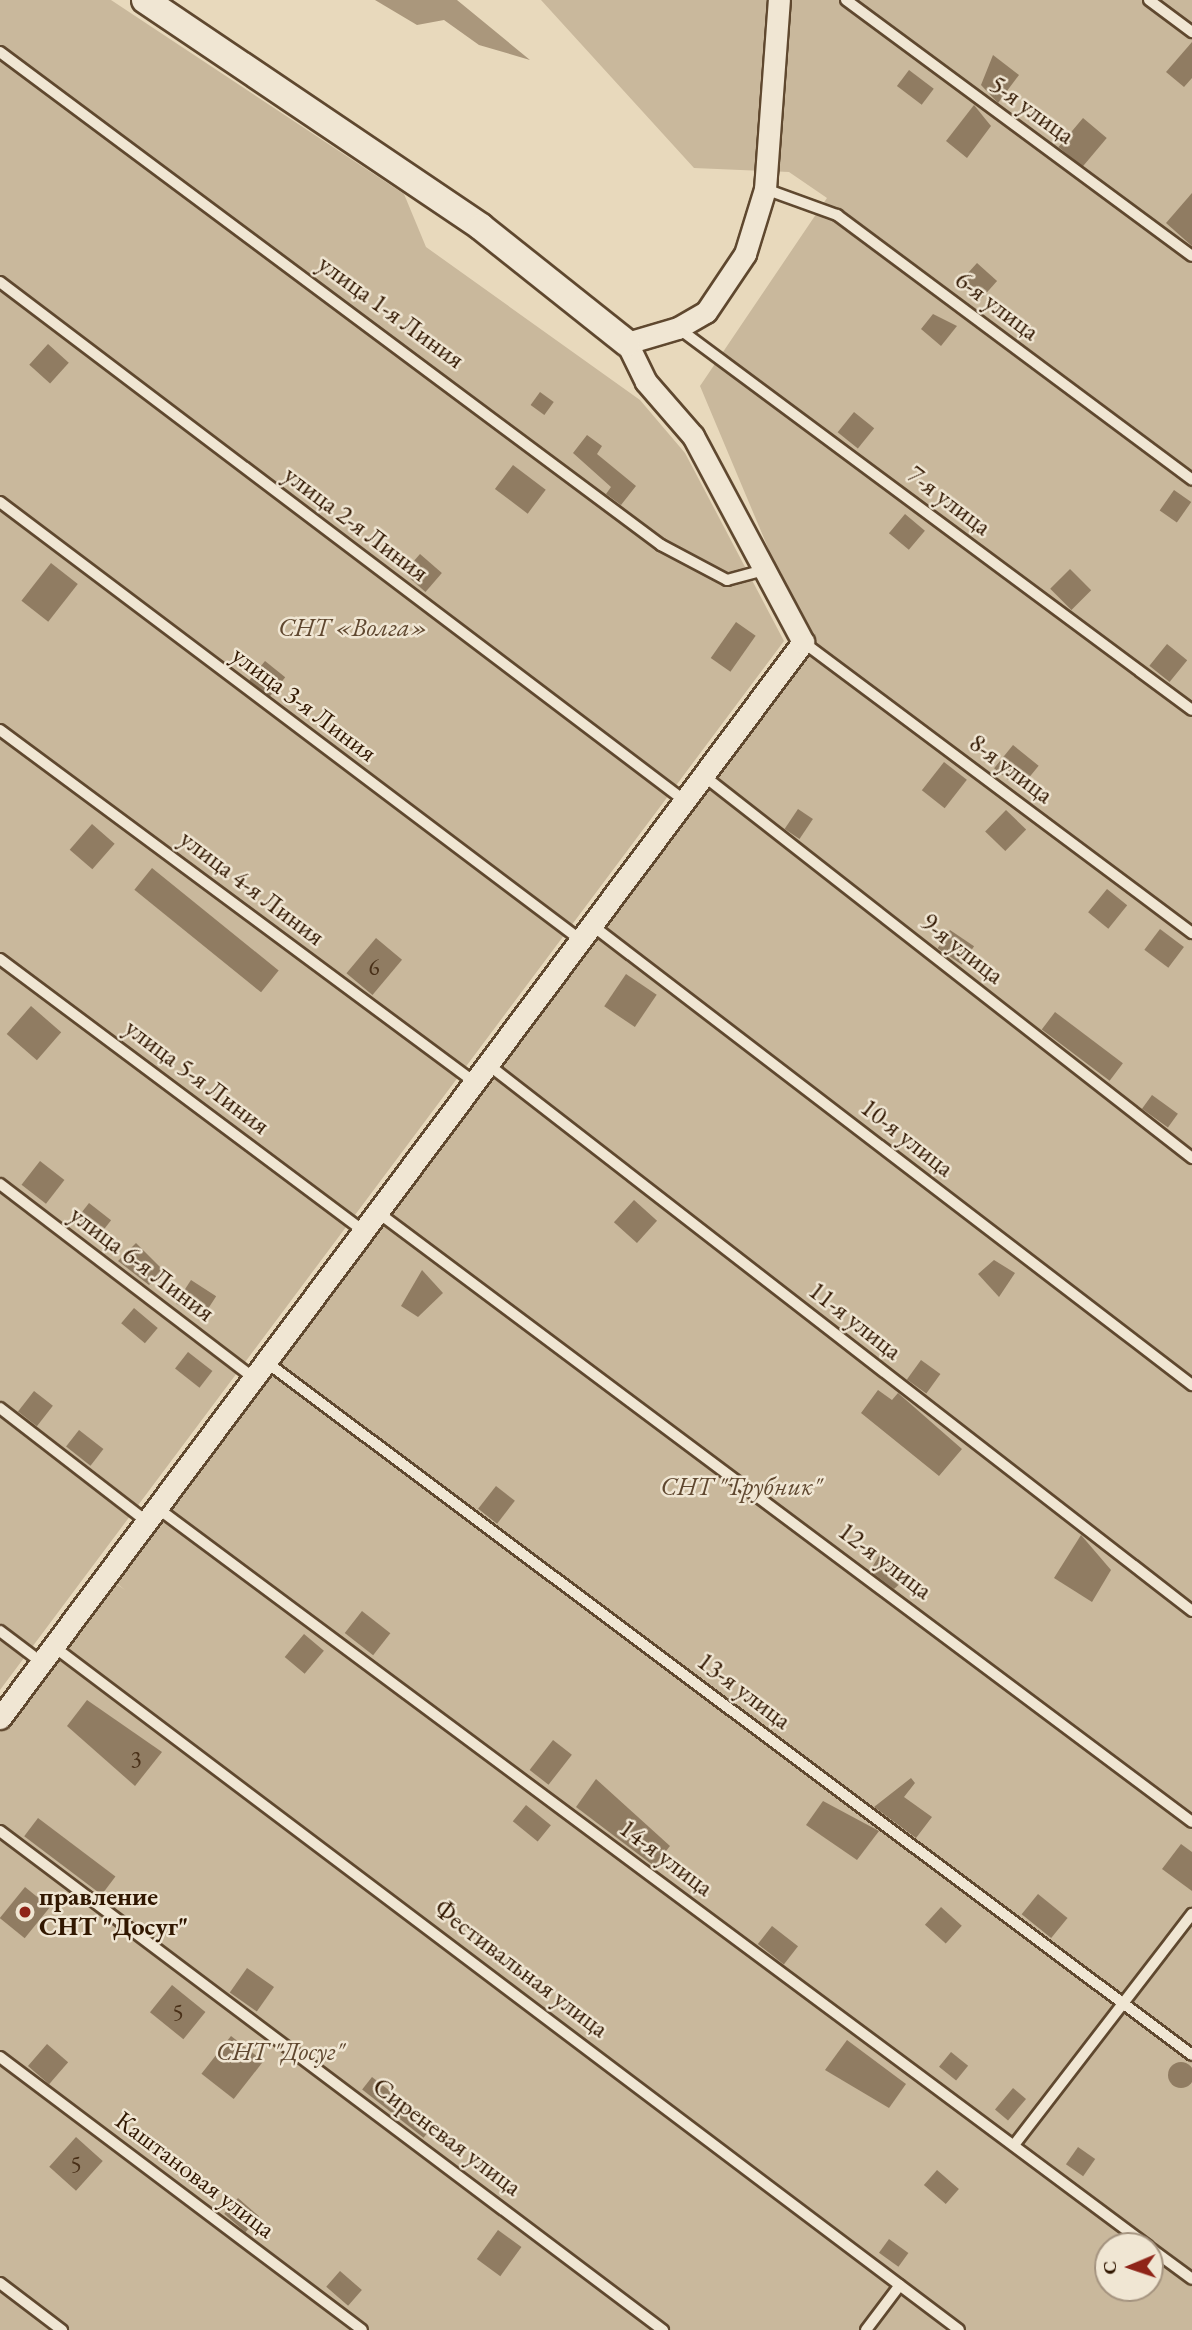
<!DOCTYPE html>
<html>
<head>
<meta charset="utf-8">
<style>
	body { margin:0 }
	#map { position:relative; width:1192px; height:2330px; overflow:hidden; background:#e8d9bc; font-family:"EB Garamond",serif }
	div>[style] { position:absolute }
	.green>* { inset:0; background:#c9b89c }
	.water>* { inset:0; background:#aa977c }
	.building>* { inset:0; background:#907c62; transform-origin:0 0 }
	.round { border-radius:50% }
	.roads { filter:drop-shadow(2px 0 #5f482f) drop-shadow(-2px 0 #5f482f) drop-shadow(0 2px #5f482f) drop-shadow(0 -2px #5f482f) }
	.service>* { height:10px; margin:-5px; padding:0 5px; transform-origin:5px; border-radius:5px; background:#f0e6d3 }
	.minor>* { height:21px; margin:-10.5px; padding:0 10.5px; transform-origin:10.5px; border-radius:10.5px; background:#f0e6d3 }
	.tertiary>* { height:26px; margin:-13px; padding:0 13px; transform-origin:13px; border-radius:13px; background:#f0e6d3 }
	.dots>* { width:19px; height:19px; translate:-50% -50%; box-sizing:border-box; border:4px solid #f0e6d3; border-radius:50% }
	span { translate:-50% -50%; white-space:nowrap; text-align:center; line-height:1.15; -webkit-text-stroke:5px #f0e6d3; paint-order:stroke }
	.number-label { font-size:23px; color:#493018 }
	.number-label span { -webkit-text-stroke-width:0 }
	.street-label { font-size:26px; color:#311700 }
	.park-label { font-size:26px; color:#5f472f; font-style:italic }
	.poi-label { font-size:26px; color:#311700; font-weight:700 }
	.left { translate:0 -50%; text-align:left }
	.north { position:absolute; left:1094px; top:2232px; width:70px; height:70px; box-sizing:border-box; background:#f0e6d3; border:2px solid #a4937f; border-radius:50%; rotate:268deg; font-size:19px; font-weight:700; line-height:28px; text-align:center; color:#311700 }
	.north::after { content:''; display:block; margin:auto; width:24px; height:32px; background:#8f2418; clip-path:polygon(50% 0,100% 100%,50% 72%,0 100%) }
</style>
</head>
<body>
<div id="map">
	<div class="green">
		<div style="clip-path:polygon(0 0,111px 0,404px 194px,426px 247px,640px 400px,685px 453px,784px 641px,0 1690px)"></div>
		<div style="clip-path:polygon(evenodd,541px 0,1192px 0,1192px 2330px,0 2330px,0 1724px,108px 1578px,125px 1590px,109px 1577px,808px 643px,700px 386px,827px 198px,789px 172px,694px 168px,541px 0,1108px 2246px,1150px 2246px,1150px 2288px,1108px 2288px,1108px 2246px)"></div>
	</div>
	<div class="water">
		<div style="clip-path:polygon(375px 0,457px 0,530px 60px,479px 45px,444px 20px,417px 25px)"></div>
	</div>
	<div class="building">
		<div style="clip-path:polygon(1192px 42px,1192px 78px,1184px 87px,1166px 72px)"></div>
		<div style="clip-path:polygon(993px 55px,1019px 75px,998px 103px,981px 85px)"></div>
		<div style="left:909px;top:70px;width:31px;height:20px;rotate:37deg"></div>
		<div style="clip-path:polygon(974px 105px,991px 126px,967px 158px,946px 141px)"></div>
		<div style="left:1083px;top:118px;width:31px;height:38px;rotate:40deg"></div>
		<div style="clip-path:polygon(1192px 193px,1192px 246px,1166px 223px)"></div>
		<div style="left:977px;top:263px;width:27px;height:23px;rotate:42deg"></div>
		<div style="clip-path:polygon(933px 314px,957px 326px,941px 346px,921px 329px)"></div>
		<div style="left:48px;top:344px;width:28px;height:28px;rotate:42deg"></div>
		<div style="left:540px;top:392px;width:17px;height:16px;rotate:36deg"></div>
		<div style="left:854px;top:412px;width:26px;height:26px;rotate:39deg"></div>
		<div style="clip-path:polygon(587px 435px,602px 446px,597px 454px,636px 486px,621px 505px,606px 494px,611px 487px,573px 453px)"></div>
		<div style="left:513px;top:465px;width:41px;height:30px;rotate:37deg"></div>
		<div style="left:1174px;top:490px;width:21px;height:25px;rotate:35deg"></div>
		<div style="left:905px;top:514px;width:26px;height:25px;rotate:40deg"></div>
		<div style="left:420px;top:554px;width:29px;height:25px;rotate:41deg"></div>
		<div style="left:51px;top:563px;width:34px;height:48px;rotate:38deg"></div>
		<div style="left:1070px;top:569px;width:30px;height:28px;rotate:45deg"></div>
		<div style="left:736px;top:622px;width:24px;height:44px;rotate:35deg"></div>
		<div style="left:1167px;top:644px;width:26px;height:28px;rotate:39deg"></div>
		<div style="left:265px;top:661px;width:26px;height:25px;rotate:39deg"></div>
		<div style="left:1013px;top:745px;width:33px;height:30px;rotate:39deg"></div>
		<div style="left:944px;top:762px;width:29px;height:36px;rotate:38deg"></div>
		<div style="left:798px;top:809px;width:18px;height:24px;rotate:34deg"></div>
		<div style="left:1006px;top:810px;width:28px;height:30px;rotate:44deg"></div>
		<div style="left:92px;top:824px;width:30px;height:34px;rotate:41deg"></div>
		<div style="left:152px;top:868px;width:163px;height:28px;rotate:39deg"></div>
		<div style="left:1107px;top:889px;width:26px;height:30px;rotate:39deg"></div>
		<div style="left:1160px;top:929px;width:30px;height:26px;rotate:37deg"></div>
		<div style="left:950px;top:930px;width:29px;height:22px;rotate:34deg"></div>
		<div style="left:376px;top:938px;width:34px;height:46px;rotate:40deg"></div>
		<div style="left:626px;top:974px;width:37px;height:39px;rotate:34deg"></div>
		<div style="left:31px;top:1006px;width:40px;height:37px;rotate:41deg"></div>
		<div style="left:1055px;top:1012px;width:85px;height:22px;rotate:37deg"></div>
		<div style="left:1152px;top:1095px;width:32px;height:17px;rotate:36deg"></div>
		<div style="left:40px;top:1161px;width:31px;height:30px;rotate:38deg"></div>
		<div style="left:634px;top:1200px;width:31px;height:30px;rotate:42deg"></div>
		<div style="left:89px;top:1203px;width:28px;height:25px;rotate:38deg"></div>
		<div style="clip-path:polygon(136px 1243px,164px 1271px,149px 1285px,118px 1261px)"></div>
		<div style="clip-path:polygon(994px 1260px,1015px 1273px,999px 1297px,978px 1274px)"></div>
		<div style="clip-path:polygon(422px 1270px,443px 1293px,418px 1317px,401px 1306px)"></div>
		<div style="left:191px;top:1280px;width:30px;height:28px;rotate:33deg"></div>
		<div style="left:134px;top:1308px;width:31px;height:20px;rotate:40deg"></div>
		<div style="left:188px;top:1352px;width:31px;height:21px;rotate:38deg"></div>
		<div style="left:921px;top:1360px;width:24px;height:24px;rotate:36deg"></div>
		<div style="clip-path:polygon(878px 1390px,892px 1400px,898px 1393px,962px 1449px,939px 1476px,861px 1413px)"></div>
		<div style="left:34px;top:1391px;width:24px;height:26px;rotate:38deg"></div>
		<div style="left:79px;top:1430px;width:31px;height:21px;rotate:38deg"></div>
		<div style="left:496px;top:1486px;width:24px;height:29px;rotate:38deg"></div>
		<div style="clip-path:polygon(1081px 1535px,1111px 1570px,1092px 1602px,1054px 1578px)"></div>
		<div style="clip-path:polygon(880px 1554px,904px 1580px,894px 1589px,870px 1571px)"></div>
		<div style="left:362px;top:1611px;width:36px;height:28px;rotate:38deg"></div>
		<div style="left:304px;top:1634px;width:26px;height:30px;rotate:40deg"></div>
		<div style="clip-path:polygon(87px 1700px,162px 1752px,135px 1786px,67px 1726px)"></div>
		<div style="left:553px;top:1740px;width:24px;height:38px;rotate:38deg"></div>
		<div style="clip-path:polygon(911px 1778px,915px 1783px,904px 1797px,932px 1817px,916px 1838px,874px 1807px)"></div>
		<div style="clip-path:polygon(596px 1779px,670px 1846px,654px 1866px,576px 1807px)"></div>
		<div style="clip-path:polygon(823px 1801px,879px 1831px,857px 1860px,806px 1825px)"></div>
		<div style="left:526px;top:1805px;width:32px;height:21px;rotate:39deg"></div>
		<div style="left:38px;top:1818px;width:97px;height:23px;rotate:37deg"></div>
		<div style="clip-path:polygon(1181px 1844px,1192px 1852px,1192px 1891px,1162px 1869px)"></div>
		<div style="left:25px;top:1887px;width:32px;height:40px;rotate:39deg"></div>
		<div style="left:1038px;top:1894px;width:38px;height:26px;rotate:39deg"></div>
		<div style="left:941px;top:1907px;width:28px;height:24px;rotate:42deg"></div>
		<div style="left:772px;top:1926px;width:33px;height:23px;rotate:38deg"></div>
		<div style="left:247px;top:1968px;width:33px;height:30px;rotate:35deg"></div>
		<div style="left:172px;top:1985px;width:43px;height:35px;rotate:39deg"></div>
		<div style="left:231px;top:2036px;width:41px;height:48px;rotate:38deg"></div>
		<div style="clip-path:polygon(847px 2040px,906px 2084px,889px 2108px,825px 2070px)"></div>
		<div style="left:47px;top:2044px;width:28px;height:29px;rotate:41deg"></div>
		<div style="left:951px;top:2052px;width:22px;height:19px;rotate:39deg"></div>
		<div class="round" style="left:1168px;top:2062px;width:26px;height:26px"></div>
		<div style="left:372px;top:2077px;width:78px;height:16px;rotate:38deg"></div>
		<div style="left:1013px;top:2088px;width:17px;height:28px;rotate:40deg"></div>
		<div style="left:76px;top:2137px;width:36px;height:40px;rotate:42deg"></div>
		<div style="left:1078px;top:2147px;width:21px;height:21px;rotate:35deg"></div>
		<div style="left:937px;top:2170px;width:29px;height:20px;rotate:41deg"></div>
		<div style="left:238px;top:2198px;width:28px;height:21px;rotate:41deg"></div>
		<div style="left:498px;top:2230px;width:29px;height:36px;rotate:36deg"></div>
		<div style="left:889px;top:2239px;width:24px;height:17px;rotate:36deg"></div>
		<div style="left:340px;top:2271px;width:29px;height:21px;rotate:41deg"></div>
	</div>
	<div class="roads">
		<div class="service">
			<div style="left:846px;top:0;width:430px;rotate:36.5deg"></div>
			<div style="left:1149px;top:0;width:54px;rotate:36.7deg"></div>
			<div style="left:0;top:52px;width:825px;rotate:36.72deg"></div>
			<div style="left:661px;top:545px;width:75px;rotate:27.9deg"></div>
			<div style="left:727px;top:580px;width:38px;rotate:-15deg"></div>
			<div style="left:765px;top:189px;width:77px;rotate:19.9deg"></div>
			<div style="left:837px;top:215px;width:443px;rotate:36.7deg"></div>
			<div style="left:0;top:282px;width:859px;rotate:37.15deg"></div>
			<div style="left:678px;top:328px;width:640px;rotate:36.62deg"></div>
			<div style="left:0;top:502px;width:729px;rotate:37.03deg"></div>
			<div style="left:803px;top:642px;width:486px;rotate:36.8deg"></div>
			<div style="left:0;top:730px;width:594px;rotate:36.58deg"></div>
			<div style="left:704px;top:776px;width:620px;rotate:38.05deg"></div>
			<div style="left:593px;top:926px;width:755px;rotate:37.46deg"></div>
			<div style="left:0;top:959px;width:454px;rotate:36.8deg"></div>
			<div style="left:490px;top:1066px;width:889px;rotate:37.82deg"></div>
			<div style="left:0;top:1184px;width:321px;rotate:37.4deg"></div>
			<div style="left:380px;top:1214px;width:1014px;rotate:36.82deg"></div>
			<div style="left:269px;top:1364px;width:1153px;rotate:36.82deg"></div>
			<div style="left:0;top:1408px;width:185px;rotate:37.7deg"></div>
			<div style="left:156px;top:1507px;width:1237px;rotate:36.68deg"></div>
			<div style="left:0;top:1631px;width:51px;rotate:37.1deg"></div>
			<div style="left:53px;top:1646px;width:1135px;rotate:37.05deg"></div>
			<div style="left:0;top:1831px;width:830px;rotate:36.97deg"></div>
			<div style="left:0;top:2057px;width:453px;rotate:37deg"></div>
			<div style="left:1014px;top:2145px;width:292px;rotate:-52.4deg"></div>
			<div style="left:1150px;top:2248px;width:52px;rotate:36.4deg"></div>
			<div style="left:0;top:2283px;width:78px;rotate:37.2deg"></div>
			<div style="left:866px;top:2330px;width:56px;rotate:-52.9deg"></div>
		</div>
		<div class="minor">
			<div style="left:0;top:1718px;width:1343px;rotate:-53.27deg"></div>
			<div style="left:803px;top:642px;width:234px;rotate:-118.1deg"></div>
			<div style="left:693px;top:436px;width:72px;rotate:-131deg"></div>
			<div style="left:646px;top:382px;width:43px;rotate:-116deg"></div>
			<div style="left:627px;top:343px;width:53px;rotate:-16.4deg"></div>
			<div style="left:678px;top:328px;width:32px;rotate:-30deg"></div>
			<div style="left:706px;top:312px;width:70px;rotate:-56.1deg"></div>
			<div style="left:745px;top:254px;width:68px;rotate:-72.9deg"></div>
			<div style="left:765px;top:189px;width:190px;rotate:-85.8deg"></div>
		</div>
		<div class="tertiary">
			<div style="left:145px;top:0;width:405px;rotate:34deg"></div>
			<div style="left:481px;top:227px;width:186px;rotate:38.5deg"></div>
		</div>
	</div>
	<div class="dots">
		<div style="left:25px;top:1912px;background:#8f2418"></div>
	</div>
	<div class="number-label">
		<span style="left:374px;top:967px">6</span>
		<span style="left:136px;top:1759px">3</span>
		<span style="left:178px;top:2012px">5</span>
		<span style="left:76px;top:2164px">5</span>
	</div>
	<div class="street-label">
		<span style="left:1032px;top:110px;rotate:36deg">5-я улица</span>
		<span style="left:997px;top:306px;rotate:37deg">6-я улица</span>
		<span style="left:391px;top:312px;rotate:36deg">улица 1-я Линия</span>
		<span style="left:949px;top:501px;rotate:37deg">7-я улица</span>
		<span style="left:356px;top:524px;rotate:37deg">улица 2-я Линия</span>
		<span style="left:304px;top:704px;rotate:37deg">улица 3-я Линия</span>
		<span style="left:1011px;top:769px;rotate:37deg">8-я улица</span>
		<span style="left:252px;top:888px;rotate:37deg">улица 4-я Линия</span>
		<span style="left:962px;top:949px;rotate:38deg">9-я улица</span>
		<span style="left:197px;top:1077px;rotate:37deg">улица 5-я Линия</span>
		<span style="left:907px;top:1138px;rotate:38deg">10-я улица</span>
		<span style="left:142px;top:1264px;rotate:37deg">улица 6-я Линия</span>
		<span style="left:855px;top:1321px;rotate:38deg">11-я улица</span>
		<span style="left:885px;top:1561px;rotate:37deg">12-я улица</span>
		<span style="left:744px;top:1691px;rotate:37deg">13-я улица</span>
		<span style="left:666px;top:1858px;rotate:37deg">14-я улица</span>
		<span style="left:521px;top:1969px;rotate:37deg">Фестивальная улица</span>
		<span style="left:447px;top:2137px;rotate:37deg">Сиреневая улица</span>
		<span style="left:195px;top:2175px;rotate:37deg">Каштановая улица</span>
	</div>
	<div class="park-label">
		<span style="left:353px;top:628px">СНТ «Волга»</span>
		<span style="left:741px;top:1487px">СНТ "Трубник"</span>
		<span style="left:280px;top:2052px">СНТ "Досуг"</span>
	</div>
	<div class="poi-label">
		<span class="left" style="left:39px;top:1912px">правление<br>СНТ "Досуг"</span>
	</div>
	<div class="north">С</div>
</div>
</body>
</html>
